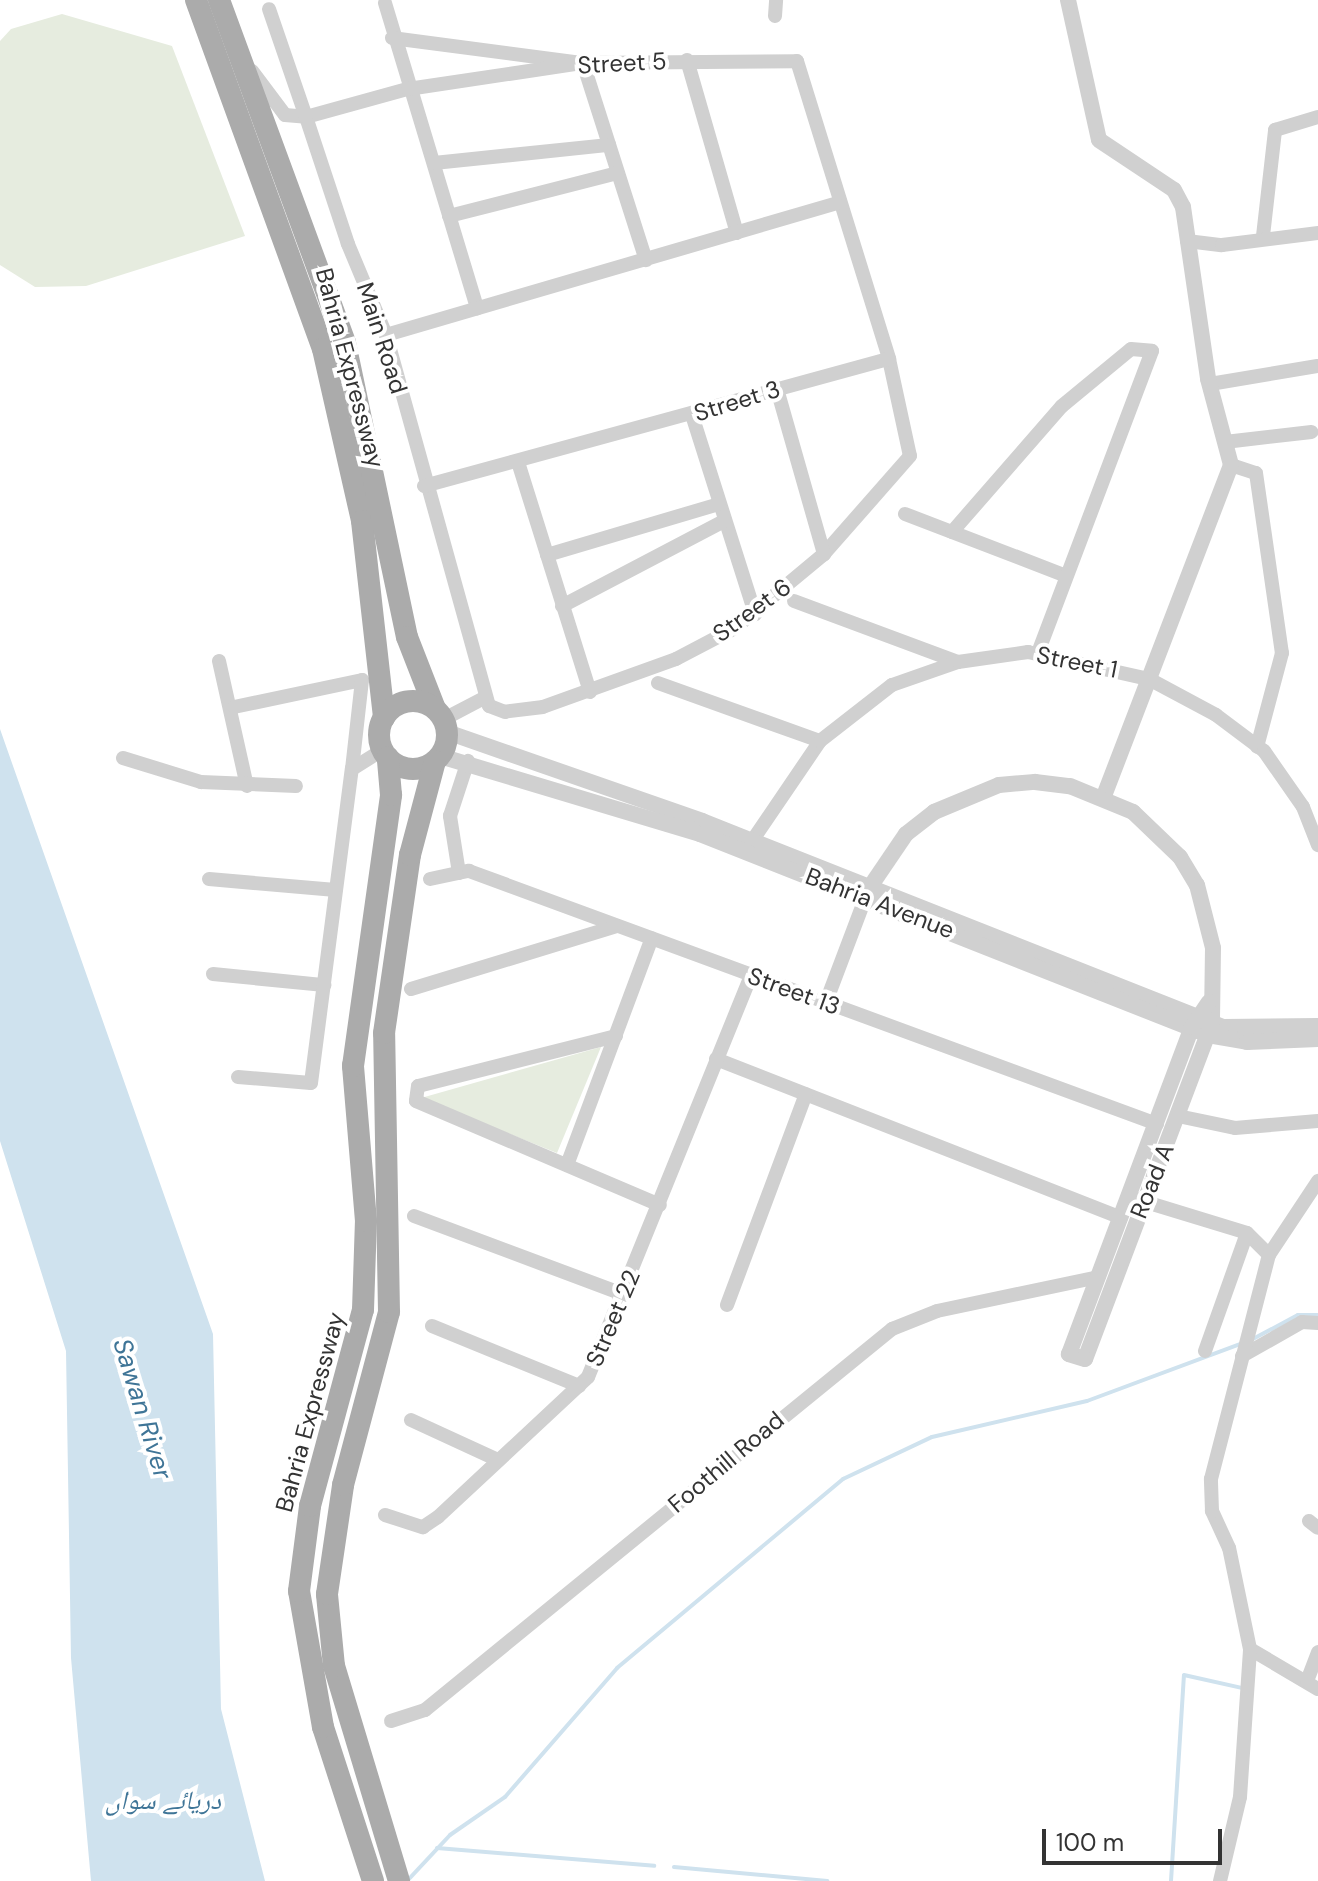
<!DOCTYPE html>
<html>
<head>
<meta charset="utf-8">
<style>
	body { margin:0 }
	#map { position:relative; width:1318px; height:1881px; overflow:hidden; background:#fff; font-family:"DM Sans","Noto Naskh Arabic",sans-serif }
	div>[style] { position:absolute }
	.green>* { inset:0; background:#e6ecdf }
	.water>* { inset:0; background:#cfe2ee }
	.stream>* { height:4px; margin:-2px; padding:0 2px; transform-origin:2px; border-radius:2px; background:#cfe2ee }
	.minor>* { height:14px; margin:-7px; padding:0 7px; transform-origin:7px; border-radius:7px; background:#d0d0d0 }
	.tertiary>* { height:16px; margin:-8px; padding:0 8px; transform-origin:8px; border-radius:8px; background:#d0d0d0 }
	.primary>* { height:22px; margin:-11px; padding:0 11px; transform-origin:11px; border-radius:11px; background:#ababab }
	.primary>.ring { margin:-11px; padding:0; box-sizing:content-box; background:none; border:22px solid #ababab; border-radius:50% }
	span { translate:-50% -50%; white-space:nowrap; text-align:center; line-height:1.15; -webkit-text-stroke:8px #fff; paint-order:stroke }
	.street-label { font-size:24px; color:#333 }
	.water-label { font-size:26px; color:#3f7597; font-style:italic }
	.scale { position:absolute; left:1042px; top:1829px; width:180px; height:36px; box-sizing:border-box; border:4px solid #333; border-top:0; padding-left:10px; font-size:24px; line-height:28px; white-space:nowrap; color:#333; -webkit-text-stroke:6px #fff; paint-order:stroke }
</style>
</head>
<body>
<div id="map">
	<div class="green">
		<div style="clip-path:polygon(62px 14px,172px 46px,245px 236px,86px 286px,35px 287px,0 265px,0 41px,11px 29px)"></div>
		<div style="clip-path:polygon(601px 1047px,557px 1153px,421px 1098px)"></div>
	</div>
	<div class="water">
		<div style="clip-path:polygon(0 729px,213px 1334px,221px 1709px,265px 1881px,91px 1881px,71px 1658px,66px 1351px,0 1141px)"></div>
	</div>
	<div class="stream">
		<div style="left:1251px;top:1340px;width:53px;rotate:-28deg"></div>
		<div style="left:1298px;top:1315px;width:20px"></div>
		<div style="left:437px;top:1848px;width:218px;rotate:4.7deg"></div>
		<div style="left:674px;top:1867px;width:154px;rotate:5.2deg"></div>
		<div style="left:407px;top:1881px;width:63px;rotate:-46.9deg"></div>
		<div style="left:450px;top:1835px;width:67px;rotate:-34.6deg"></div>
		<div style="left:505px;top:1797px;width:171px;rotate:-49deg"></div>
		<div style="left:617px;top:1668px;width:295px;rotate:-39.9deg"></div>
		<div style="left:843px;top:1479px;width:98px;rotate:-25.3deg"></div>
		<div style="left:932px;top:1437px;width:159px;rotate:-13.1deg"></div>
		<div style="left:1087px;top:1401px;width:166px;rotate:-20.4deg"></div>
		<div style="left:1171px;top:1881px;width:206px;rotate:-86.4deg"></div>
		<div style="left:1184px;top:1675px;width:59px;rotate:12.6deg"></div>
	</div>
	<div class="minor">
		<div style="left:385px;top:3px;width:319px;rotate:73.2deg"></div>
		<div style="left:775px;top:16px;width:16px;rotate:-86deg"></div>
		<div style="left:392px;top:38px;width:193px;rotate:7.5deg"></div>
		<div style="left:583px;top:63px;width:207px;rotate:72.3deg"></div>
		<div style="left:687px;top:60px;width:180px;rotate:73.9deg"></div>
		<div style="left:252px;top:71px;width:55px;rotate:53.1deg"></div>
		<div style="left:285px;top:115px;width:21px;rotate:5deg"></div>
		<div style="left:306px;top:117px;width:106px;rotate:-15.4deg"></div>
		<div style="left:408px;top:89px;width:177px;rotate:-8.5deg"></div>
		<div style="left:583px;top:63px;width:214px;rotate:-0.5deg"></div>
		<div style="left:797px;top:61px;width:312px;rotate:72.8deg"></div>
		<div style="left:889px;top:359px;width:99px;rotate:77.8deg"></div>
		<div style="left:910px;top:456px;width:130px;rotate:131.3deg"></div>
		<div style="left:824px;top:554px;width:116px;rotate:140.3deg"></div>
		<div style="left:735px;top:628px;width:67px;rotate:152.3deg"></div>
		<div style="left:676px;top:659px;width:141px;rotate:160.2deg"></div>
		<div style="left:543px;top:707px;width:38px;rotate:173deg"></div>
		<div style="left:505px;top:712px;width:17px;rotate:-159deg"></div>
		<div style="left:489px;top:706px;width:385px;rotate:-105.5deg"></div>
		<div style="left:386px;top:335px;width:99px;rotate:-112.7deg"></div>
		<div style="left:348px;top:244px;width:134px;rotate:-108.3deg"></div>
		<div style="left:306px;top:117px;width:114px;rotate:-108.9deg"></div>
		<div style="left:434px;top:163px;width:176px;rotate:-5.9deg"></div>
		<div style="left:449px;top:216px;width:174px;rotate:-14.3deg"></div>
		<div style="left:1263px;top:236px;width:107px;rotate:-83.5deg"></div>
		<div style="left:1275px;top:130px;width:45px;rotate:-16.8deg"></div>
		<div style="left:1187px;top:241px;width:35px;rotate:7deg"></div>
		<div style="left:1222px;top:245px;width:97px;rotate:-7.1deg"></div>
		<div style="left:386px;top:335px;width:469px;rotate:-16.3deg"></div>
		<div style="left:1210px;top:384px;width:109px;rotate:-9.5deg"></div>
		<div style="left:777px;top:389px;width:172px;rotate:74.1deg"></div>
		<div style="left:692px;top:415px;width:209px;rotate:72.4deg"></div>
		<div style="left:1225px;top:442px;width:87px;rotate:-6.6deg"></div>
		<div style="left:518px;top:462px;width:241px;rotate:72.6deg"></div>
		<div style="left:1231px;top:465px;width:26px;rotate:18deg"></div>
		<div style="left:1256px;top:473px;width:182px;rotate:81.8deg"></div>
		<div style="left:1282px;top:653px;width:97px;rotate:104.9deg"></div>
		<div style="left:424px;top:486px;width:482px;rotate:-15.3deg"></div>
		<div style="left:905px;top:514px;width:170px;rotate:21deg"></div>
		<div style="left:952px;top:532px;width:167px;rotate:-48.9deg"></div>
		<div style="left:1062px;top:406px;width:89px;rotate:-39.6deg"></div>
		<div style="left:1131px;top:349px;width:21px;rotate:5deg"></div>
		<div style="left:1152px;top:351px;width:323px;rotate:110.7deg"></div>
		<div style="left:547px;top:555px;width:179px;rotate:-16.5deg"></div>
		<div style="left:794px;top:601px;width:175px;rotate:20.4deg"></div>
		<div style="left:562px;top:606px;width:183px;rotate:-27.7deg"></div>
		<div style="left:219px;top:661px;width:128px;rotate:77.4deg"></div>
		<div style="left:658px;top:683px;width:172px;rotate:19.7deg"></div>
		<div style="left:234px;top:707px;width:131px;rotate:-11.9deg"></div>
		<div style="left:362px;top:680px;width:90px;rotate:96.4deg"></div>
		<div style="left:444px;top:719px;width:45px;rotate:-27.7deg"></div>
		<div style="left:123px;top:758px;width:82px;rotate:17.1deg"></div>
		<div style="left:201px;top:782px;width:95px;rotate:2.4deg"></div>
		<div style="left:748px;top:847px;width:128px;rotate:-55.8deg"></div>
		<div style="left:820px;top:741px;width:91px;rotate:-37.9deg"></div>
		<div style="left:892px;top:685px;width:70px;rotate:-19.2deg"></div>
		<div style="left:958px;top:662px;width:71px;rotate:-8.1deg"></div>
		<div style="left:1028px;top:652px;width:124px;rotate:12.6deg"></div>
		<div style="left:1149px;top:679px;width:76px;rotate:28.2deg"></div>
		<div style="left:1216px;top:715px;width:60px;rotate:36.9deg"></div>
		<div style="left:1264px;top:751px;width:68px;rotate:55.1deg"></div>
		<div style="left:1303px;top:807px;width:41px;rotate:68.5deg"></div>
		<div style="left:459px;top:873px;width:58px;rotate:-99deg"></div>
		<div style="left:450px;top:816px;width:58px;rotate:-71.9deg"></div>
		<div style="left:209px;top:879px;width:127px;rotate:5deg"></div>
		<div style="left:430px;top:879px;width:40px;rotate:-12deg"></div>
		<div style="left:469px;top:871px;width:733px;rotate:20.19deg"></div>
		<div style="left:213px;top:974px;width:112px;rotate:5.7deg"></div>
		<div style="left:411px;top:989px;width:215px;rotate:-17deg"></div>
		<div style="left:826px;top:1002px;width:119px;rotate:-69.3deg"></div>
		<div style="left:616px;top:1036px;width:204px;rotate:165.8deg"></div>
		<div style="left:418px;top:1086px;width:15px;rotate:98deg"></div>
		<div style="left:416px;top:1101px;width:265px;rotate:23.1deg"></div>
		<div style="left:716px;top:1059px;width:435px;rotate:21.4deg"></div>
		<div style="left:238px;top:1077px;width:73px;rotate:4.7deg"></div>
		<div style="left:311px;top:1083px;width:317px;rotate:-82.6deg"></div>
		<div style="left:352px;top:769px;width:36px;rotate:-32deg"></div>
		<div style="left:1178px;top:1116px;width:58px;rotate:11.9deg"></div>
		<div style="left:1235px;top:1128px;width:83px;rotate:-4.8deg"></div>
		<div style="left:567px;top:1165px;width:242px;rotate:-69.5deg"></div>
		<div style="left:1136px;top:1199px;width:116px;rotate:17deg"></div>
		<div style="left:1247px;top:1233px;width:31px;rotate:45deg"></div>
		<div style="left:414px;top:1216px;width:223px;rotate:20.5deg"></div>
		<div style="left:727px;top:1305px;width:225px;rotate:-69.5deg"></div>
		<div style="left:432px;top:1326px;width:159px;rotate:22.2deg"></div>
		<div style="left:1205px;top:1351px;width:125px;rotate:-70.4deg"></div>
		<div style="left:1242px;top:1356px;width:69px;rotate:-29.5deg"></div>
		<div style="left:1302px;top:1322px;width:16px;rotate:4deg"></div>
		<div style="left:411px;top:1420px;width:96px;rotate:24.7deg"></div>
		<div style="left:385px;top:1515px;width:40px;rotate:18deg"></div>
		<div style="left:423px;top:1527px;width:18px;rotate:-34deg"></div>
		<div style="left:438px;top:1517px;width:205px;rotate:-43deg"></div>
		<div style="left:588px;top:1377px;width:434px;rotate:-67.9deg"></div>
		<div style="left:1309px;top:1521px;width:11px;rotate:38deg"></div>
		<div style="left:1250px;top:1649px;width:79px;rotate:30.5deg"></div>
		<div style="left:1307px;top:1681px;width:31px;rotate:-69deg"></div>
		<div style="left:391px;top:1721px;width:36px;rotate:-18deg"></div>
		<div style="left:425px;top:1710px;width:603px;rotate:-39.21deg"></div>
		<div style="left:892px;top:1329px;width:48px;rotate:-21.8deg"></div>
		<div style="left:937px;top:1311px;width:165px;rotate:-11.9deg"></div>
		<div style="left:1220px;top:1881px;width:86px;rotate:-76.6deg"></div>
		<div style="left:1240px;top:1797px;width:148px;rotate:-86.1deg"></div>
		<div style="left:1250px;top:1649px;width:103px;rotate:-101.7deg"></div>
		<div style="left:1229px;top:1548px;width:41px;rotate:-114.7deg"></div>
		<div style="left:1212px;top:1511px;width:32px;rotate:-92deg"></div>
		<div style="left:1211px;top:1479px;width:231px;rotate:-75.5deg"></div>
		<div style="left:1269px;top:1255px;width:89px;rotate:-56.5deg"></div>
	</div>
	<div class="tertiary">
		<div style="left:1068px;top:0;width:143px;rotate:77.5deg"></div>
		<div style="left:1099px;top:140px;width:90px;rotate:33.7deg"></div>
		<div style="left:1174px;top:190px;width:19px;rotate:62deg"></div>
		<div style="left:1183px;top:207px;width:174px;rotate:81.7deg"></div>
		<div style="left:1208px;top:379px;width:89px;rotate:75deg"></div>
		<div style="left:1231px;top:465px;width:355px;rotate:111deg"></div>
		<div style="left:447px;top:732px;width:270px;rotate:19.2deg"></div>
		<div style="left:702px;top:821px;width:560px;rotate:21.57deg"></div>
		<div style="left:1223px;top:1027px;width:95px;rotate:-0.6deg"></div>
		<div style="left:440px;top:756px;width:271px;rotate:16.7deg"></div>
		<div style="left:700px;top:834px;width:546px;rotate:21.59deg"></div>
		<div style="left:1208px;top:1035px;width:40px;rotate:10deg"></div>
		<div style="left:1247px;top:1042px;width:71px;rotate:-2.4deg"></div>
		<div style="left:870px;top:887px;width:64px;rotate:-55.8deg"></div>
		<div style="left:906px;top:834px;width:36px;rotate:-38deg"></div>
		<div style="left:934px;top:812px;width:70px;rotate:-22.6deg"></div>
		<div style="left:999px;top:785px;width:36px;rotate:-5deg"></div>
		<div style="left:1035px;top:782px;width:35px;rotate:7deg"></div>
		<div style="left:1070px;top:786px;width:68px;rotate:22.4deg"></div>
		<div style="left:1133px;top:812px;width:65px;rotate:43.8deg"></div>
		<div style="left:1180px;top:857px;width:33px;rotate:59deg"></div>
		<div style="left:1197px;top:885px;width:65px;rotate:75.7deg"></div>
		<div style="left:1213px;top:948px;width:75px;rotate:90.8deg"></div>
		<div style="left:1212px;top:1023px;width:359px;rotate:110.7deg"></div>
		<div style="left:1085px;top:1359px;width:17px;rotate:-163deg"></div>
		<div style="left:1069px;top:1354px;width:349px;rotate:-69.4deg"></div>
		<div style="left:1192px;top:1027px;width:30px;rotate:-56deg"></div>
	</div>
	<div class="primary">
		<div style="left:196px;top:0;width:371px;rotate:70deg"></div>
		<div style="left:323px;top:349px;width:176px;rotate:77.2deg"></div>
		<div style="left:362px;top:521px;width:198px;rotate:83.6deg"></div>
		<div style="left:219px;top:0;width:365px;rotate:69.8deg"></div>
		<div style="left:345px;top:343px;width:300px;rotate:78.1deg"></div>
		<div style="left:407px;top:637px;width:77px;rotate:68.7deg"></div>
		<div class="ring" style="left:379px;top:701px;width:46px;height:46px"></div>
		<div style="left:373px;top:1881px;width:162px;rotate:-108deg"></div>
		<div style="left:323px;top:1727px;width:138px;rotate:-100deg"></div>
		<div style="left:299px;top:1591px;width:86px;rotate:-82.6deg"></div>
		<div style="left:310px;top:1506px;width:203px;rotate:-74.9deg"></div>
		<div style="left:363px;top:1310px;width:89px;rotate:-88.1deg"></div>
		<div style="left:366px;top:1221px;width:156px;rotate:-94.8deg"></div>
		<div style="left:353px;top:1066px;width:274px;rotate:-82deg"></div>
		<div style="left:391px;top:795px;width:38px;rotate:-95deg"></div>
		<div style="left:399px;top:1881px;width:225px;rotate:-106.8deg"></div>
		<div style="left:334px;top:1666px;width:72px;rotate:-95.6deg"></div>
		<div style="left:327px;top:1594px;width:110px;rotate:-81.6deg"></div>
		<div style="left:343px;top:1485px;width:179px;rotate:-75.1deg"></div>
		<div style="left:389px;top:1312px;width:279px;rotate:-91deg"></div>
		<div style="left:384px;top:1033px;width:180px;rotate:-81.7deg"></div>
		<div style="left:410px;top:855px;width:97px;rotate:-75.1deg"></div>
	</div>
	<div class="street-label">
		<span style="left:622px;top:63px;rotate:-3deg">Street 5</span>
		<span style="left:382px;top:338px;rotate:72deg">Main Road</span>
		<span style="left:350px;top:368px;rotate:75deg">Bahria Expressway</span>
		<span style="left:737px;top:401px;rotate:-17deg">Street 3</span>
		<span style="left:752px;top:610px;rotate:-36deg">Street 6</span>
		<span style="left:1077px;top:662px;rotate:11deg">Street 1</span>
		<span style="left:880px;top:903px;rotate:21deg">Bahria Avenue</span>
		<span style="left:794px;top:991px;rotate:20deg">Street 13</span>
		<span style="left:1152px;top:1181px;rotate:-68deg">Road A</span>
		<span style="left:613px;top:1318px;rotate:-67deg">Street 22</span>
		<span style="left:310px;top:1412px;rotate:-75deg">Bahria Expressway</span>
		<span style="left:726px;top:1462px;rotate:-40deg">Foothill Road</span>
	</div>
	<div class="water-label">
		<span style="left:142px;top:1409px;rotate:73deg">Sawan River</span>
		<span style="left:163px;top:1801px">دریائے سواں</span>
	</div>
	<div class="scale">100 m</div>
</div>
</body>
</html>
